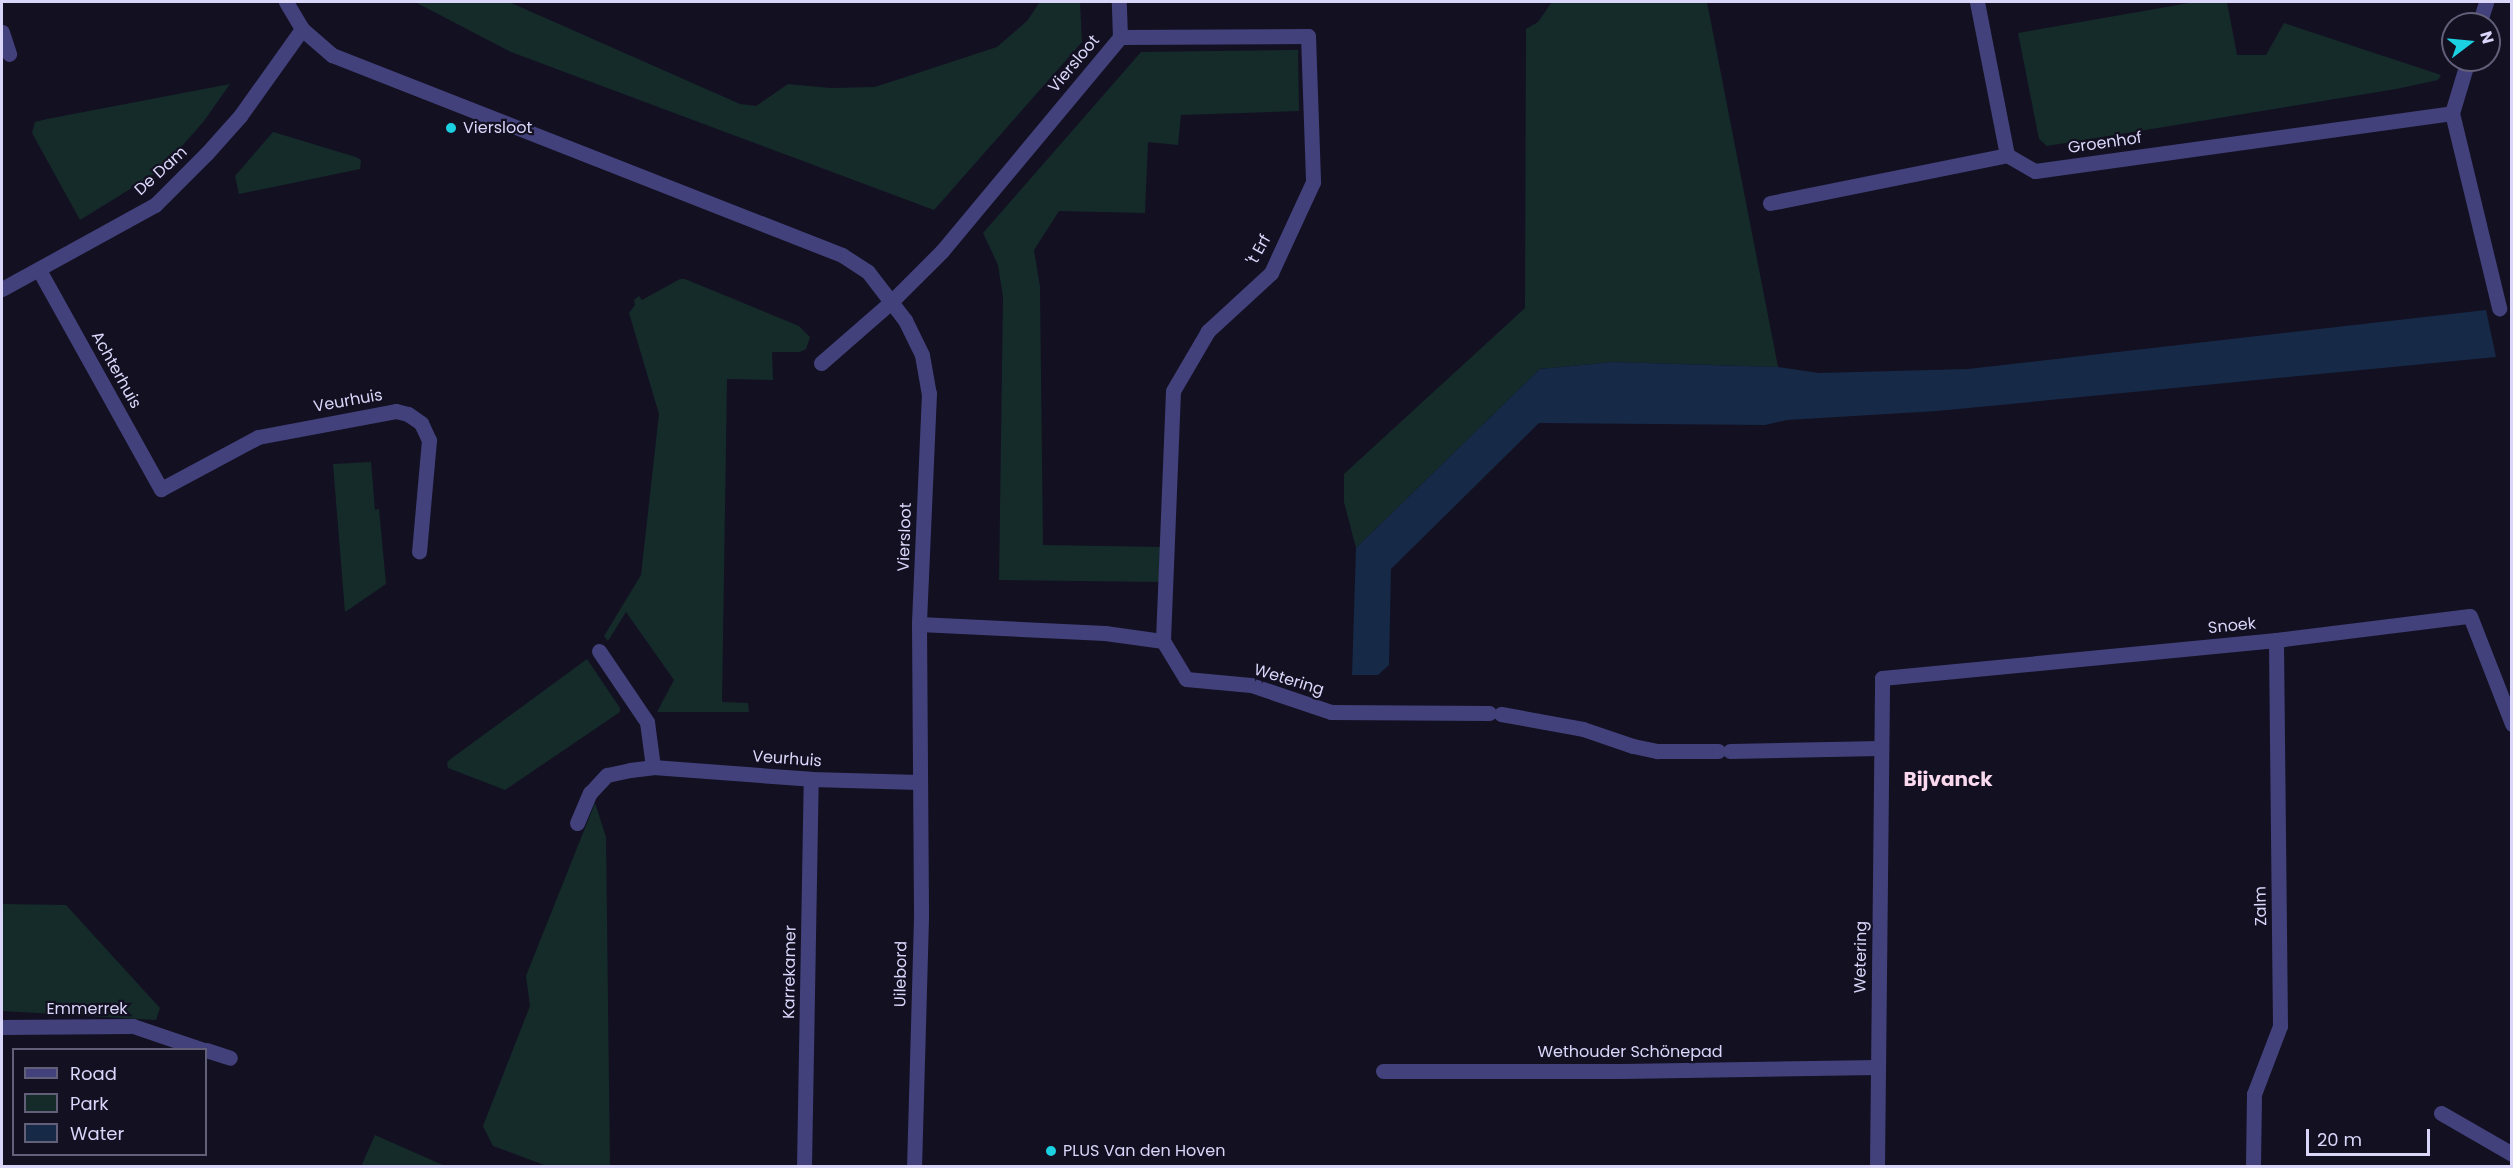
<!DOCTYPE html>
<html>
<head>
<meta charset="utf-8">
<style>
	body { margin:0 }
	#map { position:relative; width:2513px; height:1168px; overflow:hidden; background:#131022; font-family:Poppins,sans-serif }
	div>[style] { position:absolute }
	.green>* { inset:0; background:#142b2a }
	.water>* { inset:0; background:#162946 }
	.minor>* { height:15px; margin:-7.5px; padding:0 7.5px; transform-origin:7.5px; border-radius:7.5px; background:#42417b }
	.dots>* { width:16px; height:16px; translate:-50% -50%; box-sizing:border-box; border:3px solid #131022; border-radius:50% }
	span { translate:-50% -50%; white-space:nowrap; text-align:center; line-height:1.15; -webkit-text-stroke:4.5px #131022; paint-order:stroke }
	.street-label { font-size:16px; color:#d9d6fa }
	.poi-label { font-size:16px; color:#d9d6fa }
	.left { translate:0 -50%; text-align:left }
	.quarter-label { font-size:20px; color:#fad8ee; font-weight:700 }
	.frame { position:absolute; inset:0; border:3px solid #d9d6fa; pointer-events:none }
	.legend { position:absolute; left:12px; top:1048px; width:195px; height:108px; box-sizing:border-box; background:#131022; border:2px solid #625f78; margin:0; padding:8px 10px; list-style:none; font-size:18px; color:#d9d6fa }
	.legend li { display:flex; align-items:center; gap:12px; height:30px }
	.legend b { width:30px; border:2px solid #625f78 }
	.north { position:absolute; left:2441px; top:12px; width:60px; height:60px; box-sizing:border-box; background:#131022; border:2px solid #625f78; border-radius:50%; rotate:74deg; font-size:16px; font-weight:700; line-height:24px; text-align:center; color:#d9d6fa }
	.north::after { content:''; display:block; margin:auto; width:21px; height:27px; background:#1bd0e1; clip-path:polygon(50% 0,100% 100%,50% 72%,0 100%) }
	.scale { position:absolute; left:2306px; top:1129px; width:124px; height:27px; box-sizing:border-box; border:3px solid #d9d6fa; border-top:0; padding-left:8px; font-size:18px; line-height:21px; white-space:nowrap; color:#d9d6fa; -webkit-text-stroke:4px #131022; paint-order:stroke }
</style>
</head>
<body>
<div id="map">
	<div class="green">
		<div style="clip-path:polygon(415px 2px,509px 2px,740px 104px,756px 106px,788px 84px,830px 88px,875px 87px,997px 47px,1027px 21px,1040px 2px,1080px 2px,1082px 42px,934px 210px,511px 52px)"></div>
		<div style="clip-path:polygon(1552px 2px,1707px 2px,1778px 367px,1613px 362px,1540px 369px,1356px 548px,1344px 502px,1344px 474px,1525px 308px,1526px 29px,1538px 22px)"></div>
		<div style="clip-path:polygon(2195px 2px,2227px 2px,2237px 55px,2266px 55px,2284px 23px,2441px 75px,2438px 80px,2396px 89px,2047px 146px,2039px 139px,2018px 33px)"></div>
		<div style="clip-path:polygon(1298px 50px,1299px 111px,1181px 115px,1178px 145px,1148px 142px,1145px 213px,1059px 211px,1034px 250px,1040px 287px,1043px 545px,1163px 547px,1163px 582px,999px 580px,1003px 297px,998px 265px,983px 233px,1141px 52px)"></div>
		<div style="clip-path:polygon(230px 84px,204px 121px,161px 170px,80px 220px,32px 133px,35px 122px,47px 119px)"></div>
		<div style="clip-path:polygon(273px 132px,356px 157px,361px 160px,360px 169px,239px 194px,235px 176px)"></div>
		<div style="clip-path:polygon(680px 279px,685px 279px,799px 326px,810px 337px,806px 349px,800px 352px,772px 352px,773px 380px,727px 379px,722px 702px,748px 703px,749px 712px,657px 712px,674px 680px,626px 612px,608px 641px,604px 636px,641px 575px,659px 414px,629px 313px,635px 305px,634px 300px,639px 296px,642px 300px)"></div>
		<div style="clip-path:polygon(371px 462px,375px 510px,379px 509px,386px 584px,345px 612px,333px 464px)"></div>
		<div style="clip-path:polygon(587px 659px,620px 708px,620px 712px,505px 790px,448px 768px,447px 762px,452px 758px)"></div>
		<div style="clip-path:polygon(595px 803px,606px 837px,610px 1166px,547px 1166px,493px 1146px,483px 1126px,530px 1006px,526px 976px)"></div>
		<div style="clip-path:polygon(2px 904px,66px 905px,160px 1008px,156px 1020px,2px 1011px)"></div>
		<div style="clip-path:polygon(375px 1135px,445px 1166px,364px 1166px,362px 1164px)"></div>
	</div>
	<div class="water">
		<div style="clip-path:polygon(2486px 310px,2496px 357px,1937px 411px,1787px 420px,1765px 425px,1539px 423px,1391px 569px,1389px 665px,1378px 675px,1352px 675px,1356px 548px,1540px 369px,1613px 362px,1778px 367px,1819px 373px,1968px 369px)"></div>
	</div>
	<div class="minor">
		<div style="left:286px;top:2px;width:31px;rotate:59deg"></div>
		<div style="left:302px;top:29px;width:40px;rotate:41deg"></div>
		<div style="left:332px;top:55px;width:548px;rotate:21.41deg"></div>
		<div style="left:842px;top:255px;width:31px;rotate:33deg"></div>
		<div style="left:868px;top:272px;width:61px;rotate:52.4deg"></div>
		<div style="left:905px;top:320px;width:39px;rotate:64deg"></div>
		<div style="left:922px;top:355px;width:39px;rotate:80deg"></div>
		<div style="left:929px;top:393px;width:231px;rotate:92.5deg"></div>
		<div style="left:919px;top:624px;width:294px;rotate:89.6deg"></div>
		<div style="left:921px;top:918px;width:248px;rotate:91.6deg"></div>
		<div style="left:1977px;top:2px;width:156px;rotate:78.9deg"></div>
		<div style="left:2479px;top:24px;width:23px;rotate:-72deg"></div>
		<div style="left:2px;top:32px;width:23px;rotate:72deg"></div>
		<div style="left:1120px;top:37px;width:188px;rotate:-0.3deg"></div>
		<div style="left:1308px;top:36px;width:146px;rotate:88deg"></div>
		<div style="left:1313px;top:182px;width:100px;rotate:114.8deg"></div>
		<div style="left:1271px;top:273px;width:86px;rotate:137.4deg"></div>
		<div style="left:1208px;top:331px;width:69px;rotate:120.3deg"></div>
		<div style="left:1173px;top:391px;width:250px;rotate:92.3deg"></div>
		<div style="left:2468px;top:60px;width:55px;rotate:106.8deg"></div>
		<div style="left:2452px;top:113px;width:201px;rotate:76.4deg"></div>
		<div style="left:1770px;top:203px;width:242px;rotate:-11.4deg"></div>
		<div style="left:2007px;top:155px;width:32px;rotate:30deg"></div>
		<div style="left:2035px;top:171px;width:421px;rotate:-7.9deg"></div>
		<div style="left:39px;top:270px;width:251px;rotate:60.9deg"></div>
		<div style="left:161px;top:489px;width:110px;rotate:-28.2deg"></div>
		<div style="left:258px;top:437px;width:140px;rotate:-10.7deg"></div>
		<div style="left:396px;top:411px;width:12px;rotate:14deg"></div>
		<div style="left:408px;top:414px;width:16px;rotate:35deg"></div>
		<div style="left:421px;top:423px;width:19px;rotate:65deg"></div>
		<div style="left:429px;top:440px;width:112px;rotate:95.1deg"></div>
		<div style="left:2px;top:289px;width:175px;rotate:-28.8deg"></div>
		<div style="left:155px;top:205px;width:74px;rotate:-45deg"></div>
		<div style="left:207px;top:153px;width:50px;rotate:-48.3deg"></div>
		<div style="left:240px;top:116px;width:107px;rotate:-54.5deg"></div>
		<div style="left:821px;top:363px;width:93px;rotate:-41.1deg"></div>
		<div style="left:891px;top:302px;width:72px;rotate:-45deg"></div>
		<div style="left:942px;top:251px;width:278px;rotate:-50.2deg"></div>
		<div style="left:1120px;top:37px;width:35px;rotate:-92deg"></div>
		<div style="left:919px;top:624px;width:186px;rotate:2.8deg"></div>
		<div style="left:1105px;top:633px;width:59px;rotate:7.9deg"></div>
		<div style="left:1163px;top:641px;width:44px;rotate:58.8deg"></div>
		<div style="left:1186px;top:679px;width:65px;rotate:5.3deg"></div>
		<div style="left:1251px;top:685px;width:84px;rotate:18.6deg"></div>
		<div style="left:1331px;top:712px;width:158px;rotate:0.4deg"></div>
		<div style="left:599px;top:651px;width:86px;rotate:55.9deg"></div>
		<div style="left:647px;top:722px;width:45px;rotate:82.4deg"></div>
		<div style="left:1501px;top:714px;width:83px;rotate:10.4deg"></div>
		<div style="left:1583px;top:729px;width:53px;rotate:18.8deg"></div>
		<div style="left:1633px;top:746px;width:25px;rotate:12deg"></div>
		<div style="left:1657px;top:751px;width:61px"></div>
		<div style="left:1730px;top:751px;width:150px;rotate:-1.1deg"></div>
		<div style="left:577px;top:823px;width:33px;rotate:-67deg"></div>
		<div style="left:590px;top:793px;width:25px;rotate:-47deg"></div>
		<div style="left:607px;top:775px;width:24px;rotate:-12deg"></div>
		<div style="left:630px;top:770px;width:23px;rotate:-7deg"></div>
		<div style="left:653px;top:767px;width:158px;rotate:4.3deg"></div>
		<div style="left:811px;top:779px;width:108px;rotate:1.6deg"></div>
		<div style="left:2px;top:1027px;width:131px;rotate:-0.4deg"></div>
		<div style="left:133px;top:1026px;width:75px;rotate:18.7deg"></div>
		<div style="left:206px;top:1050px;width:25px;rotate:18deg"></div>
		<div style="left:1383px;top:1071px;width:239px"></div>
		<div style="left:1622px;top:1071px;width:256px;rotate:-0.9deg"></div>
		<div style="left:2441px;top:1113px;width:82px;rotate:30deg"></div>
		<div style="left:804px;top:1166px;width:387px;rotate:-89deg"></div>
		<div style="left:1877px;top:1166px;width:488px;rotate:-89.4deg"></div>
		<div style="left:1882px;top:678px;width:396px;rotate:-5.5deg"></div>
		<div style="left:2276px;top:640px;width:195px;rotate:-7.1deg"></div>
		<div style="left:2470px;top:616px;width:116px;rotate:68.7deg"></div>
		<div style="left:2253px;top:1166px;width:72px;rotate:-89.2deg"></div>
		<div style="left:2254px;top:1094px;width:73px;rotate:-69.1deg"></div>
		<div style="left:2280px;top:1026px;width:386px;rotate:-90.6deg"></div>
	</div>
	<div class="dots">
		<div style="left:451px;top:128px;background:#1bd0e1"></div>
		<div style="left:1051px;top:1151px;background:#1bd0e1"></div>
	</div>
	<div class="street-label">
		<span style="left:1074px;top:64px;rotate:-50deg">Viersloot</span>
		<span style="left:2105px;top:143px;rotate:-8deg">Groenhof</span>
		<span style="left:161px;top:171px;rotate:-42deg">De Dam</span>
		<span style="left:1259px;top:250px;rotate:-61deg">'t Erf</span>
		<span style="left:116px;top:370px;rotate:61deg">Achterhuis</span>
		<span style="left:348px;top:401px;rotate:-10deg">Veurhuis</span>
		<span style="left:905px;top:537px;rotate:-88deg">Viersloot</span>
		<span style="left:2232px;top:626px;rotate:-6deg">Snoek</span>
		<span style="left:1289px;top:680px;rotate:17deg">Wetering</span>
		<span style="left:787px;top:759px;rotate:4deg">Veurhuis</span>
		<span style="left:2261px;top:906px;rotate:-91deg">Zalm</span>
		<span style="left:1861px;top:957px;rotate:-89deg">Wetering</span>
		<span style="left:790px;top:972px;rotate:-89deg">Karrekamer</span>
		<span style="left:901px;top:974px;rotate:-89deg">Uilebord</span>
		<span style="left:87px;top:1009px">Emmerrek</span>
		<span style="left:1630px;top:1052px">Wethouder Schönepad</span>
	</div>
	<div class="poi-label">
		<span class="left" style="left:463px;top:128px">Viersloot</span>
		<span class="left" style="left:1063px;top:1151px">PLUS Van den Hoven</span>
	</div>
	<div class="quarter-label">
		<span style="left:1948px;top:779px">Bijvanck</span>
	</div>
	<div class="frame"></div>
	<ul class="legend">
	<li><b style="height:8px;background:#42417b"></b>Road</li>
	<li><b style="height:16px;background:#142b2a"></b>Park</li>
	<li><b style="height:16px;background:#162946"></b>Water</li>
	</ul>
	<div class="north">N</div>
	<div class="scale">20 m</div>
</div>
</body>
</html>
